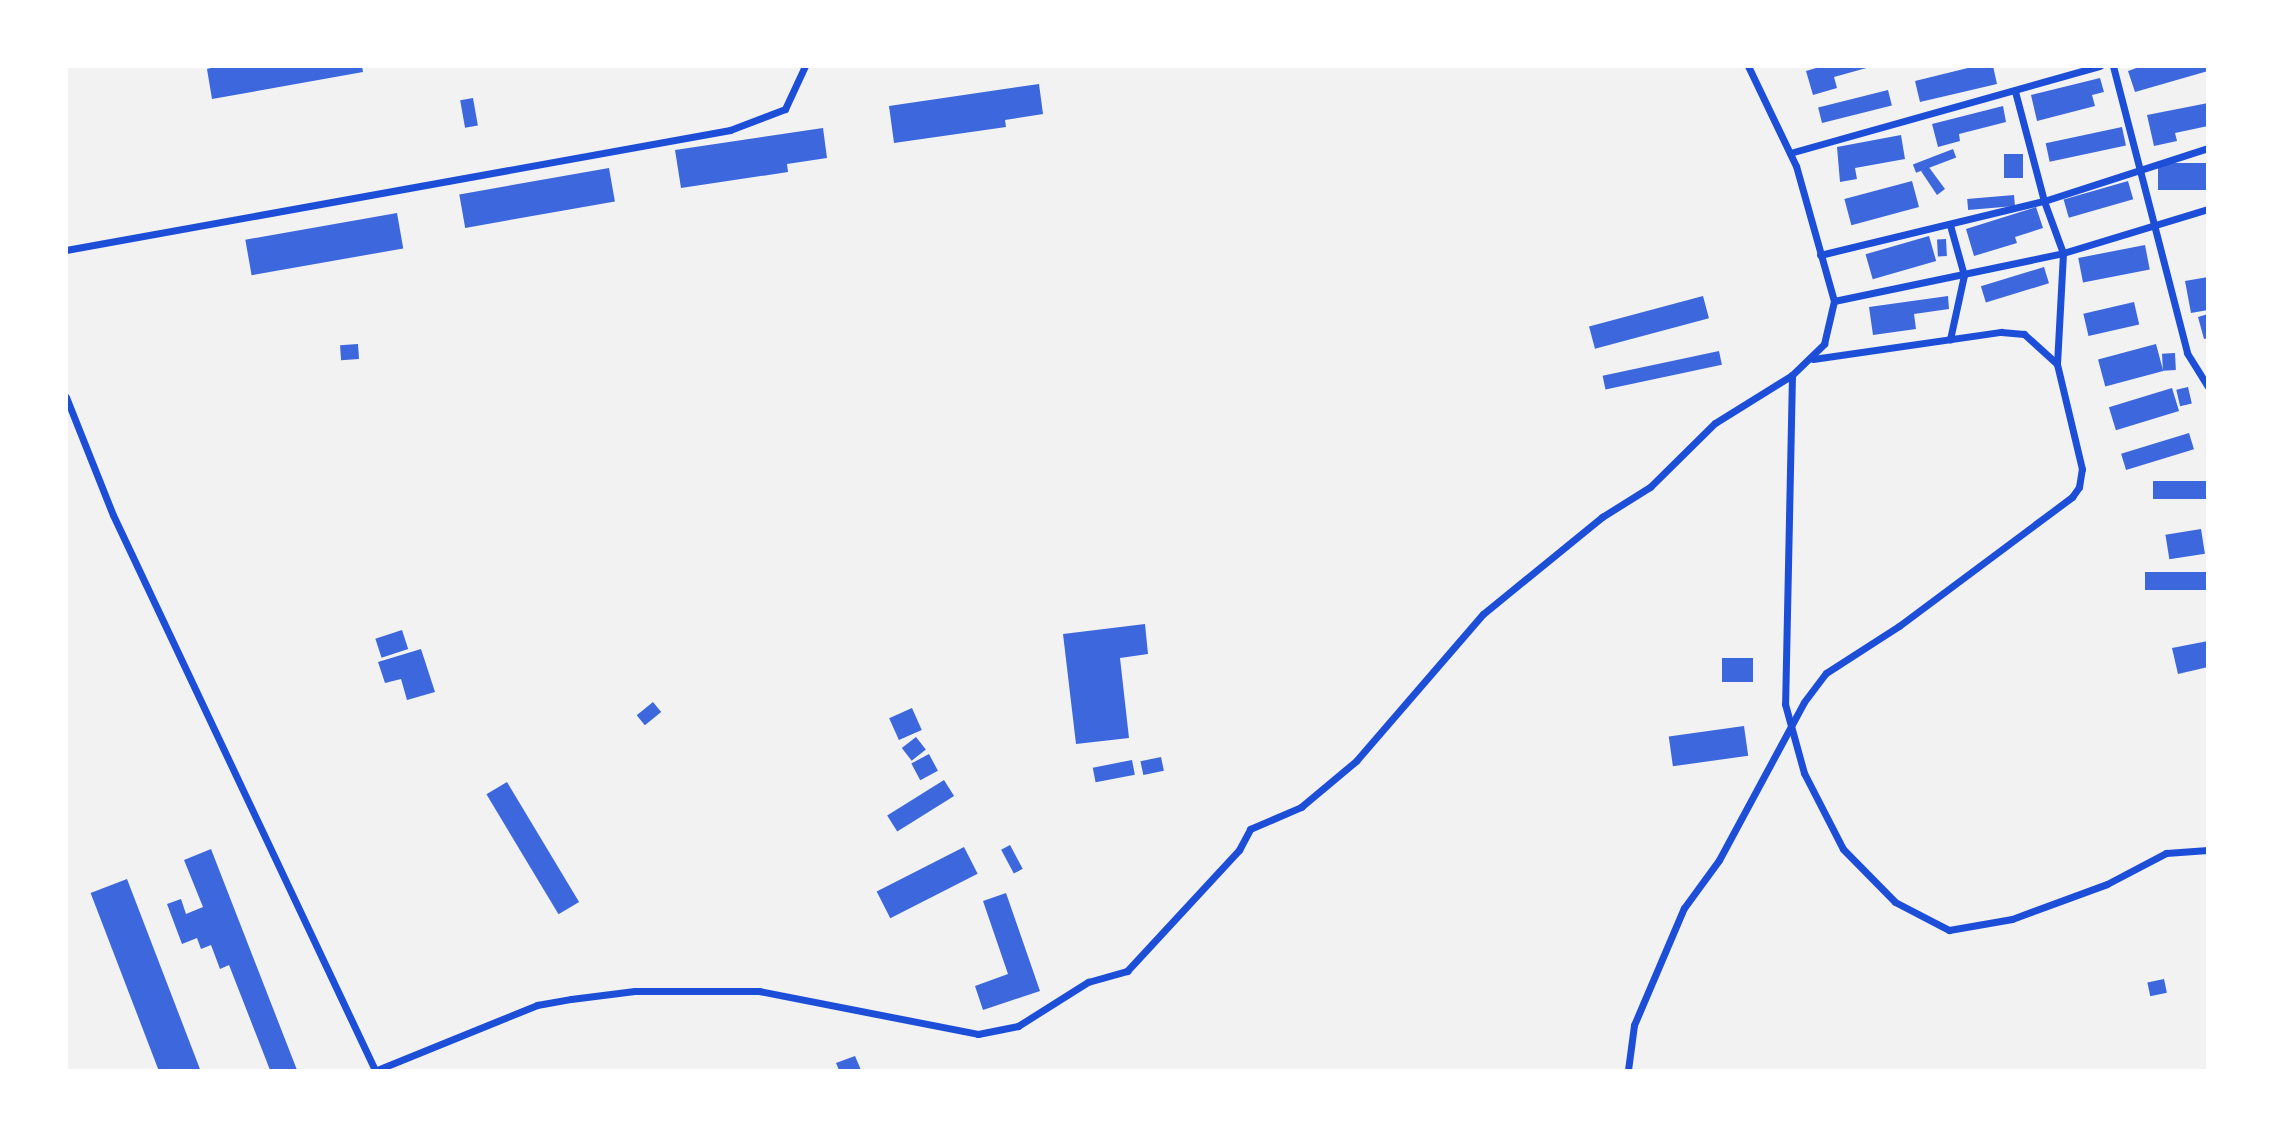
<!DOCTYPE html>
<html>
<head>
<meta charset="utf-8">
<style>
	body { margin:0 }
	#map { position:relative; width:2274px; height:1137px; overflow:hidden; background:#f2f2f2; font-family:Mulish,sans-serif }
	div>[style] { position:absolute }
	.building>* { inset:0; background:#3d67dc; transform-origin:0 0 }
	.minor>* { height:7px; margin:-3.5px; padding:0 3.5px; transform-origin:3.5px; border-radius:3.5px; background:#1d4ed8 }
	span { translate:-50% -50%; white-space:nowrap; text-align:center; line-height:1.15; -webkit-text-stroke:6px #fff; paint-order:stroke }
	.frame { position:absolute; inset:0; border:68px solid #fff; pointer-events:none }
</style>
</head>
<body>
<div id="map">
	<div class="building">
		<div style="clip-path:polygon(218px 66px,362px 66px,363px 72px,212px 99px,207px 69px)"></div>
		<div style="clip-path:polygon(1823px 66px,1870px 66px,1870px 67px,1834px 77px,1837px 88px,1813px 95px,1806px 71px)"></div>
		<div style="clip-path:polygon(1976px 66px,1993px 66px,1997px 84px,1920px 102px,1915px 81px)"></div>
		<div style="clip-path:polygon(2142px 66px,2208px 66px,2208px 71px,2135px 92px,2128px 71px)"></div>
		<div style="clip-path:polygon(2100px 78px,2104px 92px,2092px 95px,2095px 106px,2037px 121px,2031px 95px)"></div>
		<div style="clip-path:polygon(1039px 84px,1043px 114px,1005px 120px,1006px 127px,894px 143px,889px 106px)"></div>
		<div style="left:1888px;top:90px;width:16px;height:72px;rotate:76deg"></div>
		<div style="left:473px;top:98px;width:28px;height:13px;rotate:80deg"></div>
		<div style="clip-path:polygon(2208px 103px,2208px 126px,2175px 133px,2177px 141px,2154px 146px,2147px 115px)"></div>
		<div style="clip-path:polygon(2003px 106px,2006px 122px,1959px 134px,1960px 141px,1938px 147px,1932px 124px)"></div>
		<div style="left:2122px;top:127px;width:19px;height:78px;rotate:78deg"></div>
		<div style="clip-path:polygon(823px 128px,827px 158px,787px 164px,788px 172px,681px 188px,675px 150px)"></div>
		<div style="clip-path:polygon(1901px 135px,1905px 159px,1855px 168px,1857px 179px,1840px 182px,1837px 147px)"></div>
		<div style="left:1953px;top:149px;width:9px;height:43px;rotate:69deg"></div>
		<div style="left:2004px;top:154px;width:19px;height:24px"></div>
		<div style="left:2208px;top:163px;width:27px;height:50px;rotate:90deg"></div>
		<div style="clip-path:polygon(1928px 166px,1945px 189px,1937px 195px,1921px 171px)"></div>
		<div style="left:609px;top:168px;width:34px;height:152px;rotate:80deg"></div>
		<div style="left:1912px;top:181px;width:27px;height:70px;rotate:75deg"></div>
		<div style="left:2128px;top:181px;width:19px;height:67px;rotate:74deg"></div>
		<div style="left:2014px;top:195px;width:11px;height:47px;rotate:85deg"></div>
		<div style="clip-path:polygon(2036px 207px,2043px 228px,2015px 237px,2017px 243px,1974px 256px,1966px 229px)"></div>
		<div style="left:397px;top:213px;width:36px;height:154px;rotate:80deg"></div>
		<div style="left:1929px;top:236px;width:26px;height:66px;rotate:74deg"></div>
		<div style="left:1946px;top:239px;width:17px;height:9px;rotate:87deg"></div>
		<div style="left:2145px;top:245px;width:25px;height:68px;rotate:79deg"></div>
		<div style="left:2044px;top:267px;width:17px;height:66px;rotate:73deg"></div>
		<div style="clip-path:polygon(2208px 277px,2208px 310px,2191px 313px,2185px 281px)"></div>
		<div style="left:1703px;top:296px;width:23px;height:118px;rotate:75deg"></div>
		<div style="clip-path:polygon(1948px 296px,1949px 309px,1914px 314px,1916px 329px,1873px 335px,1869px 307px)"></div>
		<div style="left:2134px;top:302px;width:23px;height:52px;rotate:77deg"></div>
		<div style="clip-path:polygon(2208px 314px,2208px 338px,2204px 339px,2198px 317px)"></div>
		<div style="left:358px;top:344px;width:15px;height:18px;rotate:86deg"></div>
		<div style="left:2156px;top:344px;width:28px;height:60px;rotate:75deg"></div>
		<div style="left:1719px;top:351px;width:14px;height:119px;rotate:78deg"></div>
		<div style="left:2175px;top:353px;width:17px;height:13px;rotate:87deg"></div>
		<div style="left:2188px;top:387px;width:17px;height:12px;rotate:77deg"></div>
		<div style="left:2172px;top:388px;width:24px;height:66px;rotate:73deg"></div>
		<div style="left:2189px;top:433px;width:17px;height:71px;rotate:73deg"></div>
		<div style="left:2208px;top:481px;width:18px;height:55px;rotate:90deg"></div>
		<div style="left:2201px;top:529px;width:25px;height:36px;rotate:81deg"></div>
		<div style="left:2208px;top:572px;width:18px;height:63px;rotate:90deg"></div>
		<div style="clip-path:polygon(1145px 624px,1148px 654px,1120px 658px,1129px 738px,1076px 744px,1063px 634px)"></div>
		<div style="left:402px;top:630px;width:20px;height:28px;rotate:72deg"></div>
		<div style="clip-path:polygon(2208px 641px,2208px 667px,2178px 674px,2172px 648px)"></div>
		<div style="clip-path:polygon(421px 649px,435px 692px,407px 700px,401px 679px,385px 683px,378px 662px)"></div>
		<div style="left:1753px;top:658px;width:24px;height:31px;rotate:90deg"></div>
		<div style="left:653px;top:702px;width:13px;height:21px;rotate:51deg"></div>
		<div style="left:912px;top:708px;width:24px;height:25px;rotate:66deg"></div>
		<div style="left:1744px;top:726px;width:30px;height:76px;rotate:82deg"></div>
		<div style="left:916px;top:737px;width:16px;height:18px;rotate:52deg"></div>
		<div style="left:929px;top:754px;width:19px;height:20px;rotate:62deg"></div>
		<div style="left:1161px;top:757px;width:14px;height:21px;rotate:78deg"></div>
		<div style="left:1132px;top:760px;width:15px;height:40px;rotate:79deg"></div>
		<div style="left:944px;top:780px;width:19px;height:67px;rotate:58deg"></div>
		<div style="left:507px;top:782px;width:140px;height:24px;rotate:59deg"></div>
		<div style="left:1010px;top:845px;width:27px;height:10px;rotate:62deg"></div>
		<div style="left:964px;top:847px;width:30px;height:98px;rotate:63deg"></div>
		<div style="clip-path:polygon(211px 849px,297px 1070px,270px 1070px,229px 965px,220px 969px,211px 945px,201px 949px,197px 938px,182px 944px,167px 904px,181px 899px,186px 914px,203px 907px,184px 860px)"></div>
		<div style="left:127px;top:879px;width:204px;height:39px;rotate:69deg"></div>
		<div style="clip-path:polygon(1006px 893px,1040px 991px,983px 1010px,975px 986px,1008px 974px,983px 901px)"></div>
		<div style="left:2164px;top:979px;width:14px;height:17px;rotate:78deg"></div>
		<div style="clip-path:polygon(855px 1056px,861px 1070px,839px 1070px,836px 1063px)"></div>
	</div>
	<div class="minor">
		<div style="left:2113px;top:66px;width:296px;rotate:75.5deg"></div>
		<div style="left:2187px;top:353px;width:39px;rotate:58deg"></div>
		<div style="left:1790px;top:153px;width:322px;rotate:-15.7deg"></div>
		<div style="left:1950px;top:225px;width:52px;rotate:74.4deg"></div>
		<div style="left:1964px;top:275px;width:66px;rotate:102.3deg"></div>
		<div style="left:66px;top:250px;width:675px;rotate:-10.24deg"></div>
		<div style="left:730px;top:130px;width:59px;rotate:-20.9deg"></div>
		<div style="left:785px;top:109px;width:47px;rotate:-65.1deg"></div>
		<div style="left:1820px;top:255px;width:230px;rotate:-13.6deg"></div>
		<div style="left:2044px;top:201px;width:172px;rotate:-17.9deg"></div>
		<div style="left:1834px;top:301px;width:234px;rotate:-11.8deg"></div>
		<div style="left:2063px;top:253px;width:152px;rotate:-16.9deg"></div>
		<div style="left:1813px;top:359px;width:190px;rotate:-8.2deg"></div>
		<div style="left:2001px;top:332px;width:23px;rotate:5deg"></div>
		<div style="left:2024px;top:334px;width:43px;rotate:42.2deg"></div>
		<div style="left:1792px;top:375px;width:329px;rotate:91.2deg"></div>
		<div style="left:1785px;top:704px;width:72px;rotate:74.6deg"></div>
		<div style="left:1804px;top:773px;width:85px;rotate:62.8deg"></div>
		<div style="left:1843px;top:849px;width:74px;rotate:45.5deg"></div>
		<div style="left:1895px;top:902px;width:61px;rotate:27.4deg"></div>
		<div style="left:1949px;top:930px;width:64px;rotate:-9.9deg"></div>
		<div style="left:2012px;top:919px;width:101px;rotate:-20.2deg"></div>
		<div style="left:2107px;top:884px;width:67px;rotate:-27.7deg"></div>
		<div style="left:2166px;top:853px;width:42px;rotate:-4.1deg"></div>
		<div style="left:66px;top:397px;width:127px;rotate:68.3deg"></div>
		<div style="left:113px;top:515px;width:614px;rotate:64.73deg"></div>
		<div style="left:377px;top:1070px;width:173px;rotate:-22.1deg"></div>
		<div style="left:537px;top:1005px;width:35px;rotate:-10deg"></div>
		<div style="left:571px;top:999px;width:64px;rotate:-7.1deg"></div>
		<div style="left:635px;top:991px;width:124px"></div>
		<div style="left:759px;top:991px;width:223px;rotate:11.1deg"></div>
		<div style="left:978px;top:1034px;width:41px;rotate:-11.3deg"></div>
		<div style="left:1018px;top:1026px;width:83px;rotate:-32.2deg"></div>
		<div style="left:1088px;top:982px;width:41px;rotate:-15.8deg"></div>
		<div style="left:1127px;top:971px;width:165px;rotate:-47.2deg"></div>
		<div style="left:1239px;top:850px;width:24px;rotate:-62deg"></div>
		<div style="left:1250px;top:829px;width:56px;rotate:-23.3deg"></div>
		<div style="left:1301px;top:807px;width:72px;rotate:-39.9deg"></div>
		<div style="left:1356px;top:761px;width:194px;rotate:-49.2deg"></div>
		<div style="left:1483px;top:614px;width:154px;rotate:-39.2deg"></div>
		<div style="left:1602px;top:517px;width:57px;rotate:-32deg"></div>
		<div style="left:1650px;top:487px;width:91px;rotate:-44.6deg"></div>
		<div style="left:1715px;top:423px;width:91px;rotate:-31.9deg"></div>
		<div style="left:1792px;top:375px;width:45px;rotate:-44.1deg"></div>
		<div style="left:1824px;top:344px;width:44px;rotate:-76.9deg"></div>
		<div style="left:1834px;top:301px;width:140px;rotate:-105.7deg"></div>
		<div style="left:1796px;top:166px;width:111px;rotate:-115.6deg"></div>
		<div style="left:1628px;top:1070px;width:45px;rotate:-82.4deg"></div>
		<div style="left:1634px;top:1025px;width:127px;rotate:-66.9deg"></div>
		<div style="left:1684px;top:908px;width:59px;rotate:-53.9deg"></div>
		<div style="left:1719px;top:860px;width:179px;rotate:-61.7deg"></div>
		<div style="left:1804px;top:702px;width:36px;rotate:-53deg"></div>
		<div style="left:1826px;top:673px;width:87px;rotate:-32.8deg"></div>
		<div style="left:1899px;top:626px;width:216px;rotate:-36.7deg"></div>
		<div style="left:2072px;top:497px;width:12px;rotate:-55deg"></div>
		<div style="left:2079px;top:487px;width:18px;rotate:-81deg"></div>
		<div style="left:2082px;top:469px;width:108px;rotate:-103.4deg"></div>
		<div style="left:2057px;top:364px;width:111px;rotate:-86.9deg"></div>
		<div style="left:2063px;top:253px;width:55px;rotate:-110.1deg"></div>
		<div style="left:2044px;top:201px;width:114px;rotate:-104.8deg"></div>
	</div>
	<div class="frame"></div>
</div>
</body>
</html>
